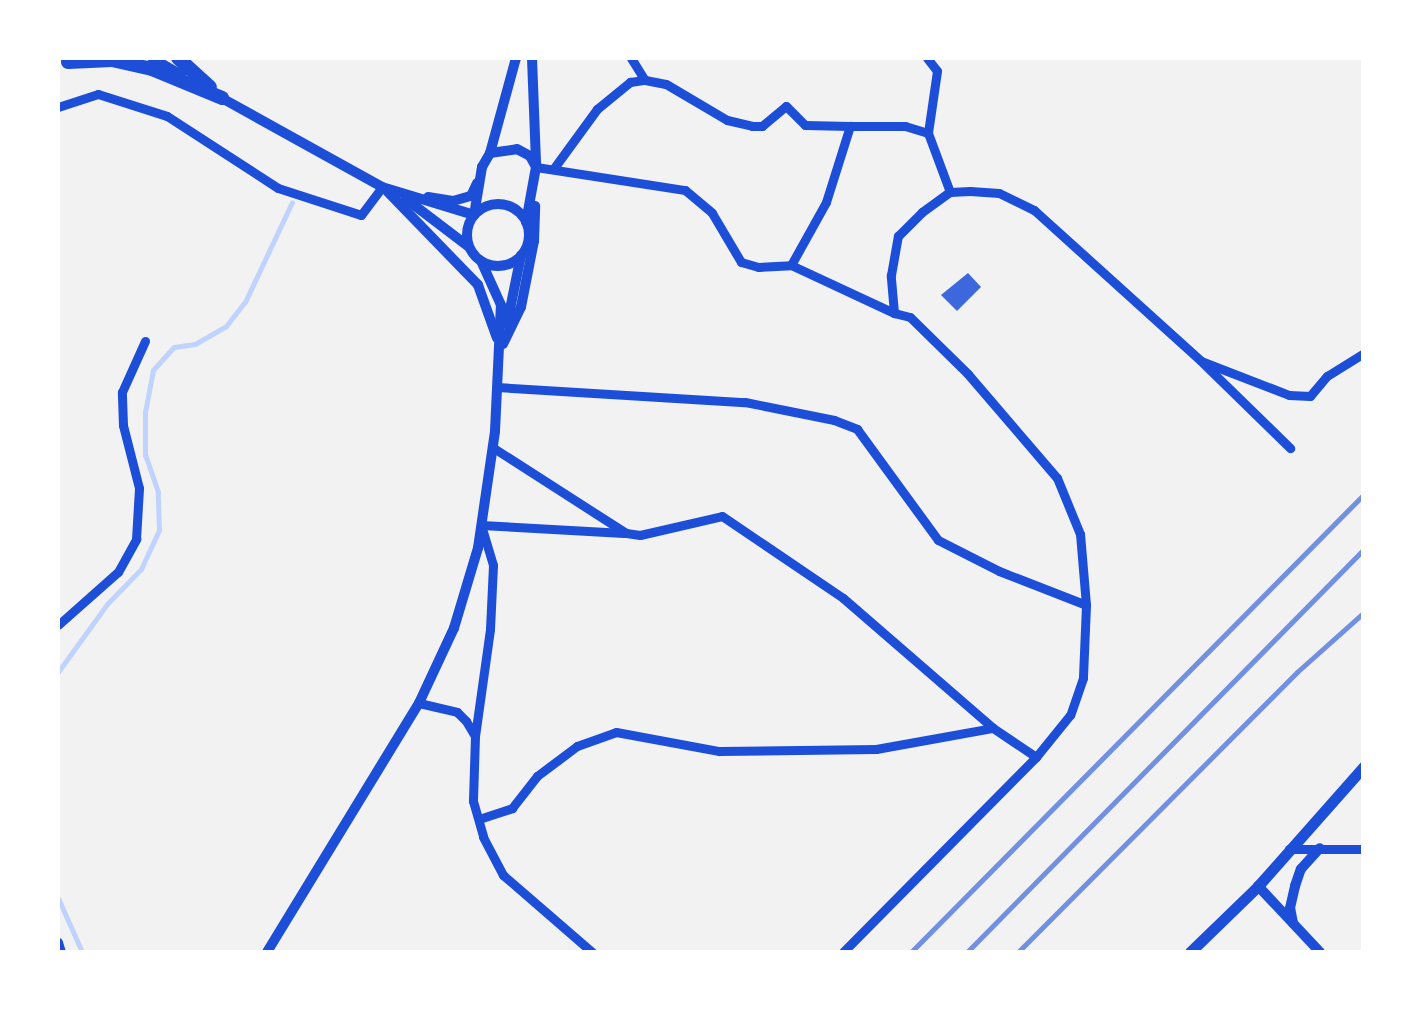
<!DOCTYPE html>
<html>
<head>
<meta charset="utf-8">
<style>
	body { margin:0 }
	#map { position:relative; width:1421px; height:1010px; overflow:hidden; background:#f2f2f2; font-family:"Golos Text",sans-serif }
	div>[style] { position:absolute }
	.stream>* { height:5px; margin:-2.5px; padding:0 2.5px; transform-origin:2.5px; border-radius:2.5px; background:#bfd3fe }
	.building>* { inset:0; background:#3d67dc }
	.minor>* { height:9px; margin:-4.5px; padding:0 4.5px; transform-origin:4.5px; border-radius:4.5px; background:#1d4ed8 }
	.tertiary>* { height:10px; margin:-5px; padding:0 5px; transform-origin:5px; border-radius:5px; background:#1d4ed8 }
	.tertiary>.ring { margin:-5px; padding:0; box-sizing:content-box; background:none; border:10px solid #1d4ed8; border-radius:50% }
	.secondary>* { height:11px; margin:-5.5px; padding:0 5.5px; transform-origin:5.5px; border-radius:5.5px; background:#1d4ed8 }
	.trunk>* { height:14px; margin:-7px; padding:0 7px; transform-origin:7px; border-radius:7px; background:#1d4ed8 }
	.rail>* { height:5px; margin:-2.5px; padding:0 2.5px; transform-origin:2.5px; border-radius:2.5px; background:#7290e2 }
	span { translate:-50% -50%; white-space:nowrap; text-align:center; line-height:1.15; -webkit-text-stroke:8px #fff; paint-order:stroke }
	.frame { position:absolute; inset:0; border:60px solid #fff; pointer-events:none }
</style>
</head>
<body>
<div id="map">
	<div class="stream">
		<div style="left:58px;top:672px;width:84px;rotate:-54.2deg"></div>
		<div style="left:107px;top:604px;width:49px;rotate:-45.8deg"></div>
		<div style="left:141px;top:569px;width:43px;rotate:-65.2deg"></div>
		<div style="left:159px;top:530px;width:38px;rotate:-92deg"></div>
		<div style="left:158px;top:492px;width:39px;rotate:-109deg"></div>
		<div style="left:145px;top:455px;width:43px;rotate:-90deg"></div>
		<div style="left:145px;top:412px;width:43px;rotate:-79.2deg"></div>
		<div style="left:153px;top:370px;width:31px;rotate:-48deg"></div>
		<div style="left:174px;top:347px;width:21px;rotate:-8deg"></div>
		<div style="left:195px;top:344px;width:36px;rotate:-30deg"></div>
		<div style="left:226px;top:326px;width:31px;rotate:-52deg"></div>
		<div style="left:245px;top:302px;width:110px;rotate:-64.8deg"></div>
		<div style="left:58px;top:898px;width:59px;rotate:66deg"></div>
	</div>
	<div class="building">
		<div style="clip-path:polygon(968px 273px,981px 287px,957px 311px,941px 295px)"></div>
	</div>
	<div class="minor">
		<div style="left:631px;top:58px;width:26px;rotate:58deg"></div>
		<div style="left:927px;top:58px;width:16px;rotate:52deg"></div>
		<div style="left:937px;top:71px;width:63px;rotate:98.3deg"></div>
		<div style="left:58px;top:107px;width:42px;rotate:-18deg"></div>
		<div style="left:98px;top:94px;width:72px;rotate:17.7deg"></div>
		<div style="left:167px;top:116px;width:132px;rotate:33deg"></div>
		<div style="left:278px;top:188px;width:87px;rotate:18deg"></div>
		<div style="left:361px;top:215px;width:35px;rotate:-53deg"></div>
		<div style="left:536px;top:167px;width:151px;rotate:8.8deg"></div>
		<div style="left:685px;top:190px;width:35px;rotate:40deg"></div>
		<div style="left:712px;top:213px;width:57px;rotate:59.4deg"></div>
		<div style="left:741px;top:262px;width:18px;rotate:16deg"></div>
		<div style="left:758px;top:267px;width:33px;rotate:-3deg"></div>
		<div style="left:791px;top:265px;width:114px;rotate:25deg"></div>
		<div style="left:554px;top:168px;width:73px;rotate:-53.9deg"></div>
		<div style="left:597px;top:109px;width:43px;rotate:-39.3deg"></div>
		<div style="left:630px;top:82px;width:15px;rotate:-8deg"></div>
		<div style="left:645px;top:80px;width:21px;rotate:11deg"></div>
		<div style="left:666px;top:84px;width:71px;rotate:30.5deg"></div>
		<div style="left:727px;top:120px;width:26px;rotate:13deg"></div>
		<div style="left:752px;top:126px;width:10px"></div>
		<div style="left:762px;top:126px;width:31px;rotate:-40deg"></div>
		<div style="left:786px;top:106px;width:27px;rotate:45deg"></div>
		<div style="left:805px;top:125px;width:45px;rotate:1.3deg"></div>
		<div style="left:791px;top:265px;width:72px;rotate:-60.9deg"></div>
		<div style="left:826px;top:202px;width:80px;rotate:-72.5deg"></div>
		<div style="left:850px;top:126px;width:55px"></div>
		<div style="left:905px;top:126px;width:24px;rotate:17deg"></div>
		<div style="left:928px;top:133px;width:63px;rotate:69.6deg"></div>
		<div style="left:1203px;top:363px;width:122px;rotate:44.3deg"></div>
		<div style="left:497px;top:387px;width:248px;rotate:3.5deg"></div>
		<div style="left:745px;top:402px;width:91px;rotate:11.4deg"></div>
		<div style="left:834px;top:420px;width:25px;rotate:21deg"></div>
		<div style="left:857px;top:429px;width:137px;rotate:53.9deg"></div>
		<div style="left:938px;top:540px;width:68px;rotate:26.9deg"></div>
		<div style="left:999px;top:571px;width:93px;rotate:21.3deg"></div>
		<div style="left:1086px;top:605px;width:73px;rotate:92.4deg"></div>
		<div style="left:1083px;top:678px;width:39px;rotate:109deg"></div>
		<div style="left:1070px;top:715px;width:54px;rotate:129deg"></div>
		<div style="left:1036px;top:757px;width:274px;rotate:134.7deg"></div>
		<div style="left:492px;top:447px;width:159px;rotate:32.7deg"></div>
		<div style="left:626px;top:533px;width:14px;rotate:8deg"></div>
		<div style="left:640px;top:535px;width:84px;rotate:-13deg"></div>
		<div style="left:722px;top:516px;width:146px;rotate:34.1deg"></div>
		<div style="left:843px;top:598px;width:198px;rotate:40.9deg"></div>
		<div style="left:1086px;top:605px;width:71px;rotate:-94.8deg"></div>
		<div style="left:1080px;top:534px;width:61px;rotate:-112.3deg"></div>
		<div style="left:1057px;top:478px;width:137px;rotate:-130.6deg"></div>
		<div style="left:968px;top:374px;width:81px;rotate:-135.5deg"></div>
		<div style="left:910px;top:317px;width:16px;rotate:-166deg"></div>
		<div style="left:894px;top:313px;width:38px;rotate:-95deg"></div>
		<div style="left:891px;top:275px;width:40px;rotate:-80deg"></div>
		<div style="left:898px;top:236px;width:34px;rotate:-45deg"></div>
		<div style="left:922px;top:212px;width:34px;rotate:-36deg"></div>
		<div style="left:950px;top:192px;width:20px;rotate:-3deg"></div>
		<div style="left:970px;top:191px;width:29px;rotate:4deg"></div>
		<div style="left:999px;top:193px;width:39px;rotate:26deg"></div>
		<div style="left:1034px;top:210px;width:225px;rotate:42.1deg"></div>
		<div style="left:1201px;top:361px;width:94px;rotate:21.1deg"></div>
		<div style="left:1289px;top:395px;width:21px;rotate:3deg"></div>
		<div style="left:1310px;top:396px;width:26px;rotate:-50deg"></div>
		<div style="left:1327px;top:376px;width:44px;rotate:-31.9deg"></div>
		<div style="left:58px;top:625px;width:80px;rotate:-41.5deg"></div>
		<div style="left:118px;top:572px;width:38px;rotate:-61deg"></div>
		<div style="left:136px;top:539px;width:51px;rotate:-86.6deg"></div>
		<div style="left:139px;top:488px;width:65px;rotate:-104.3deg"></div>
		<div style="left:123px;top:425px;width:33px;rotate:-92deg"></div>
		<div style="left:122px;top:392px;width:56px;rotate:-65.7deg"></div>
		<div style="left:419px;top:703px;width:39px;rotate:13deg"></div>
		<div style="left:457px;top:712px;width:13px;rotate:45deg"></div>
		<div style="left:466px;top:721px;width:17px;rotate:59deg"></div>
		<div style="left:475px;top:736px;width:65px;rotate:91.8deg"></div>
		<div style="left:473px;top:801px;width:37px;rotate:74deg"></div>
		<div style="left:483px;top:837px;width:43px;rotate:62.2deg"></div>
		<div style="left:503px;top:875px;width:118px;rotate:40.9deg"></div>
		<div style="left:475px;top:736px;width:108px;rotate:-82deg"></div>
		<div style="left:490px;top:629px;width:64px;rotate:-87.3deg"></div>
		<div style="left:493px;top:565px;width:42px;rotate:-106.7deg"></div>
		<div style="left:481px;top:525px;width:143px;rotate:3.2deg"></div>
		<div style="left:479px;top:819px;width:35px;rotate:-18deg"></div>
		<div style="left:512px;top:808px;width:41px;rotate:-52deg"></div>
		<div style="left:537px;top:776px;width:50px;rotate:-36.9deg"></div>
		<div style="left:577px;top:746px;width:41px;rotate:-19.7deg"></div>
		<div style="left:616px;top:732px;width:105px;rotate:10.5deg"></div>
		<div style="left:719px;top:751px;width:157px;rotate:-0.7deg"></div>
		<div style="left:876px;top:749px;width:119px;rotate:-10.2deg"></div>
		<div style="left:993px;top:728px;width:52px;rotate:34deg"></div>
		<div style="left:1289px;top:849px;width:75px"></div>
		<div style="left:58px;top:942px;width:10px;rotate:73deg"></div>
	</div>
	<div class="tertiary">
		<div style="left:152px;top:58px;width:34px;rotate:30deg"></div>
		<div style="left:532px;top:58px;width:106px;rotate:87.8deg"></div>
		<div style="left:218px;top:96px;width:188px;rotate:29deg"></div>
		<div style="left:382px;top:187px;width:96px;rotate:16.9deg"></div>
		<div style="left:474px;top:215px;width:49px;rotate:-80.5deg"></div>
		<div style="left:482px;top:167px;width:16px;rotate:-60deg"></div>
		<div style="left:490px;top:153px;width:27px;rotate:-8deg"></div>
		<div style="left:517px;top:149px;width:15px;rotate:28deg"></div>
		<div style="left:530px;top:156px;width:13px;rotate:61deg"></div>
		<div style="left:536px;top:167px;width:56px;rotate:100.3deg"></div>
		<div style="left:490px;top:153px;width:98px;rotate:-74.7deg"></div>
		<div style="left:387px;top:191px;width:131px;rotate:45.9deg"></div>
		<div style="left:478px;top:285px;width:56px;rotate:70.3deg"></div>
		<div style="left:428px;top:197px;width:25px;rotate:9deg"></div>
		<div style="left:453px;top:201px;width:19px;rotate:-16deg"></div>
		<div style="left:471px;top:196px;width:14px;rotate:-65deg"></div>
		<div style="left:406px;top:199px;width:78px;rotate:37.2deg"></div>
		<div class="ring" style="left:467px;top:204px;width:52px;height:52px"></div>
		<div style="left:507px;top:324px;width:70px;rotate:-78.5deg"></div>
		<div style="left:503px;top:344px;width:41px;rotate:-64.1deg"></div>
		<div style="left:521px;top:307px;width:67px;rotate:-78.9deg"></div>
		<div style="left:534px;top:241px;width:35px;rotate:-88deg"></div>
		<div style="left:1258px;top:886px;width:91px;rotate:46.8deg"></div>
		<div style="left:1293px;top:923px;width:15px;rotate:-101deg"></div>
		<div style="left:1290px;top:908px;width:23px;rotate:-77deg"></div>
		<div style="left:1295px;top:886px;width:18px;rotate:-71deg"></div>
		<div style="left:1301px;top:869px;width:28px;rotate:-48deg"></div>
		<div style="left:267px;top:952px;width:292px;rotate:-58.6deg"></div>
		<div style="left:419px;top:703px;width:83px;rotate:-65deg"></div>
		<div style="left:454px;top:628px;width:84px;rotate:-73.3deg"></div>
		<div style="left:478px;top:548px;width:118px;rotate:-81.7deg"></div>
		<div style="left:495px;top:431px;width:126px;rotate:-87.3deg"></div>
		<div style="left:501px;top:305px;width:48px;rotate:-114.4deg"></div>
	</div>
	<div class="secondary">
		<div style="left:1190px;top:952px;width:95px;rotate:-44.1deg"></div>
		<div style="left:1258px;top:886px;width:160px;rotate:-48.5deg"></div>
	</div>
	<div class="trunk">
		<div style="left:178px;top:58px;width:43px;rotate:42.2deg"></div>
		<div style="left:68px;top:62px;width:44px;rotate:-2.6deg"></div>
		<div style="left:112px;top:60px;width:41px;rotate:12.7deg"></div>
		<div style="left:152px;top:69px;width:76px;rotate:22.5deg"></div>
	</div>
	<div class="rail">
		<div style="left:911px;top:952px;width:644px;rotate:-45.31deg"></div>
		<div style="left:967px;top:952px;width:566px;rotate:-45.43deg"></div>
		<div style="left:1018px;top:952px;width:395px;rotate:-45.1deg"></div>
		<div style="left:1297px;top:672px;width:90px;rotate:-41.8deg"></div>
	</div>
	<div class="frame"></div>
</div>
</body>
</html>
